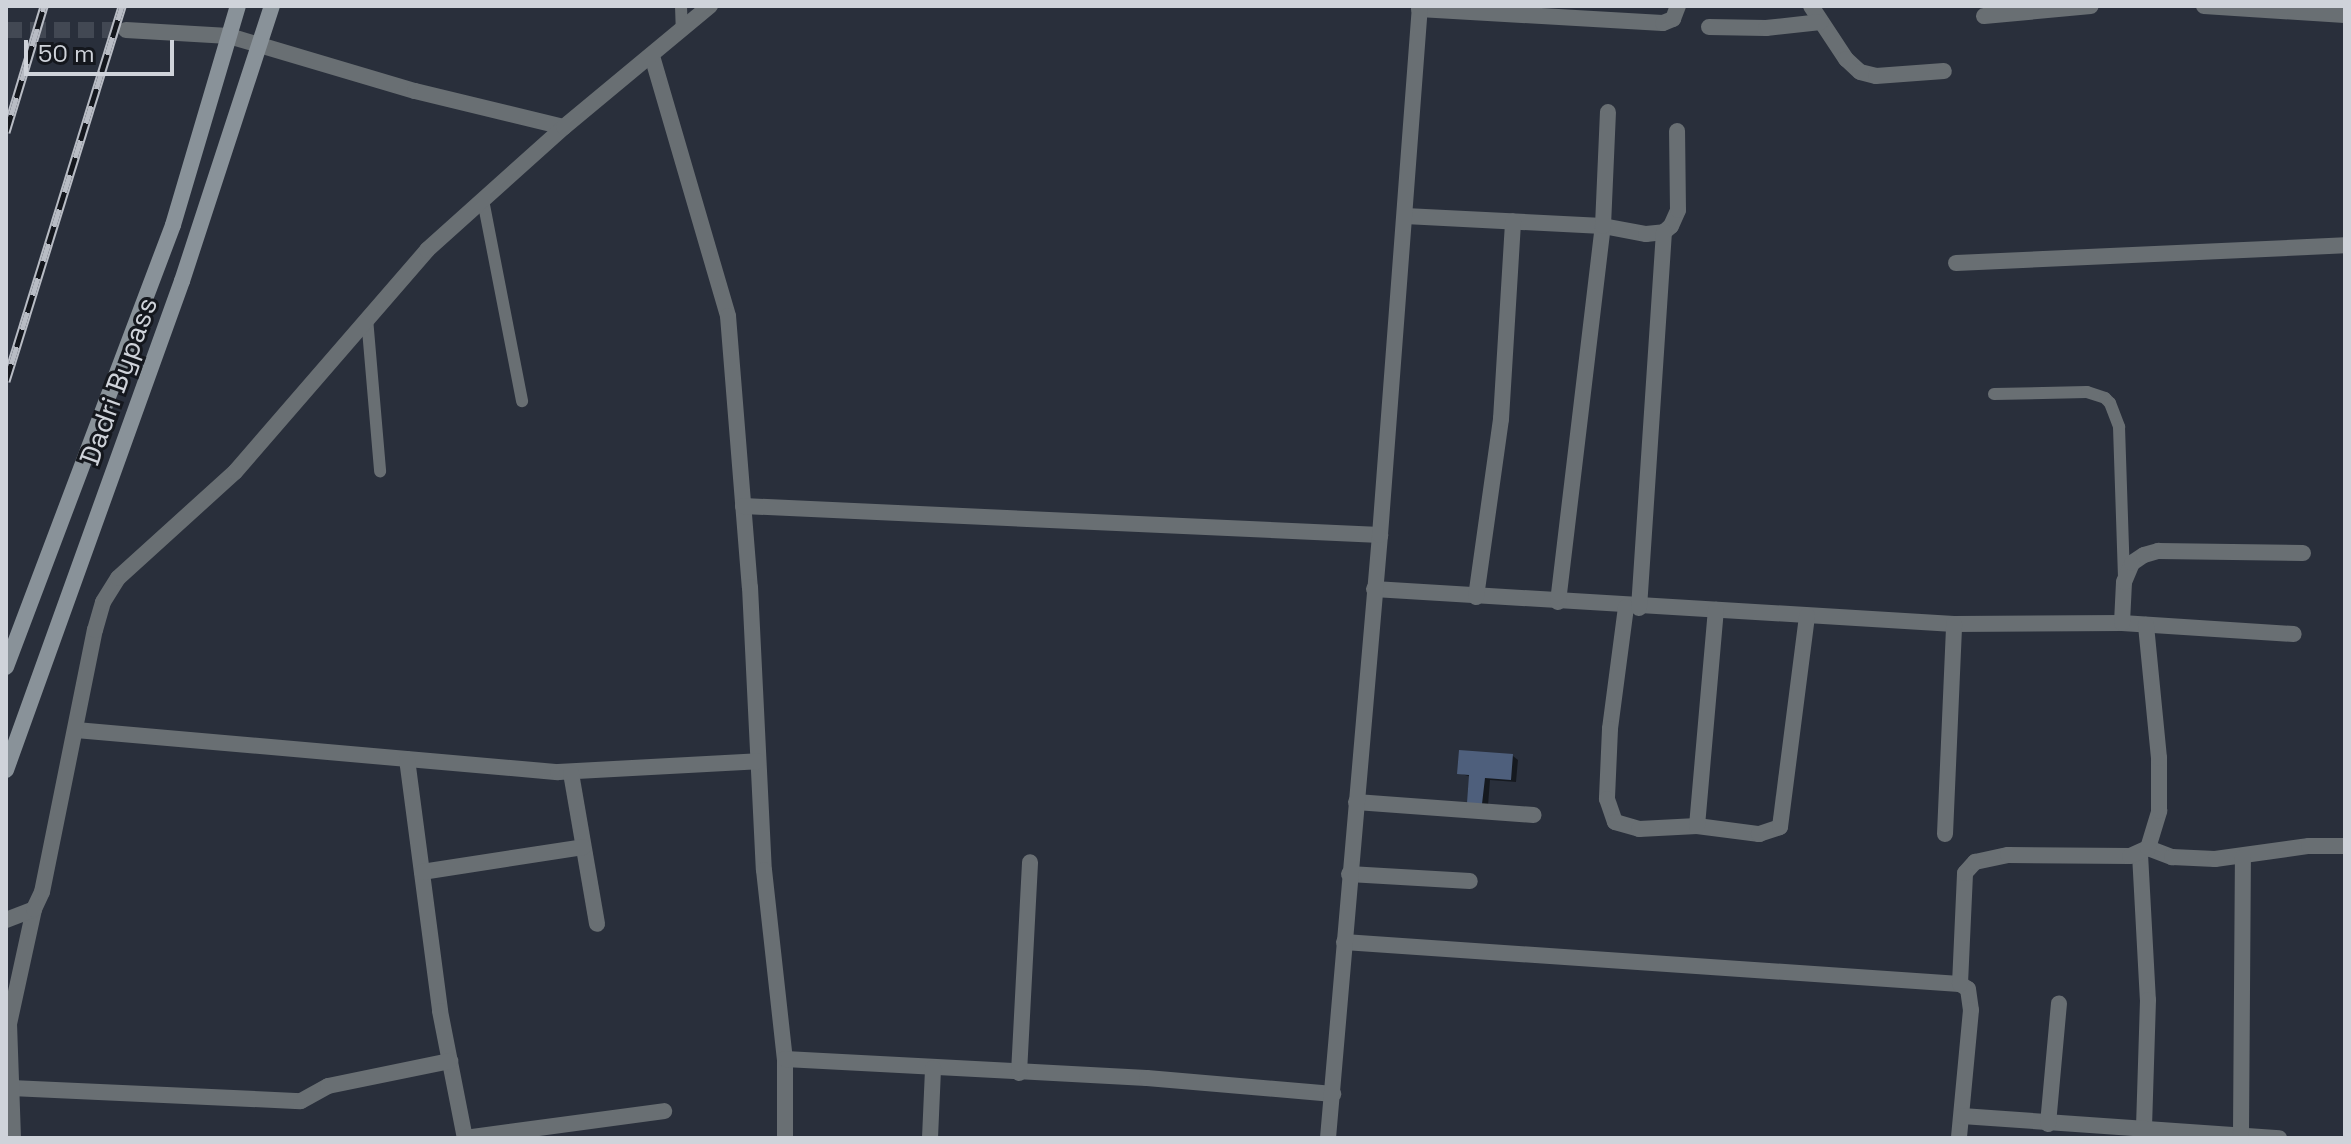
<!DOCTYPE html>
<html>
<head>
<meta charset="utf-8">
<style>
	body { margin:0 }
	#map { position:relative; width:2351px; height:1144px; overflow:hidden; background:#292f3b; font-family:"Space Grotesk",sans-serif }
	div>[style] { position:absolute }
	.shadow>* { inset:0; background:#0007 }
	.building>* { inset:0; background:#4e5f7c }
	.minor-tunnel>* { height:16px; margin-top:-8px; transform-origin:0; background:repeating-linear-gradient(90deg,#424853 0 16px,transparent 0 24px) }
	.service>* { height:12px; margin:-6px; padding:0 6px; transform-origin:6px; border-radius:6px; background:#696f73 }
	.minor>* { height:16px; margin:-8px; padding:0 8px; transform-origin:8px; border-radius:8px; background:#696f73 }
	.tertiary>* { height:16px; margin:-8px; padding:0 8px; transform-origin:8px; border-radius:8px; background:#696f73 }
	.secondary>* { height:16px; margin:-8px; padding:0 8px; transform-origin:8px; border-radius:8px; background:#899299 }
	.rail>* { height:9px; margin-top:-4.5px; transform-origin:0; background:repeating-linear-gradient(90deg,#14171d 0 18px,#b8bcc4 0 36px); box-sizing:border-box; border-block:2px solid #b8bcc4 }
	span { translate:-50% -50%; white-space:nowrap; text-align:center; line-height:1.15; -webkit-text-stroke:6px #14171d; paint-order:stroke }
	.street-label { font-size:28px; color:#cfd3da }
	.frame { position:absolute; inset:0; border:8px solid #cfd3da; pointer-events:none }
	.scale { position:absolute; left:24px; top:40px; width:150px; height:36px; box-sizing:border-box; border:4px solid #cfd3da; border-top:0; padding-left:10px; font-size:24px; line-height:28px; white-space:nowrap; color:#cfd3da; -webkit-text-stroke:6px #14171d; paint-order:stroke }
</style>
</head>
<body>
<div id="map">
	<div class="shadow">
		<div style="clip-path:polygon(1513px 756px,1518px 760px,1516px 782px,1490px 780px,1488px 806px,1475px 805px,1471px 777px,1459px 773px)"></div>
	</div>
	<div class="building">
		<div style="clip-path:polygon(1459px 750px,1513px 754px,1511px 780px,1485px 778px,1482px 804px,1467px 803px,1469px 775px,1457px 774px)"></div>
	</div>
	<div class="minor-tunnel">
		<div style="left:6px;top:30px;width:120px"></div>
	</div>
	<div class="service">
		<div style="left:681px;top:6px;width:24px;rotate:88deg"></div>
		<div style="left:483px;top:200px;width:205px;rotate:79deg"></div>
		<div style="left:367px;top:318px;width:154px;rotate:85.1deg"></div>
		<div style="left:1994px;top:394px;width:93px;rotate:-1.2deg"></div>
		<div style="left:2087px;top:392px;width:19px;rotate:18deg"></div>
		<div style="left:2105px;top:398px;width:7px;rotate:45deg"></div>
		<div style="left:2110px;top:403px;width:26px;rotate:69deg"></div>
		<div style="left:2119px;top:427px;width:152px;rotate:88.1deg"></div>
	</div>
	<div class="minor">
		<div style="left:1811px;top:6px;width:64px;rotate:56.6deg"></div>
		<div style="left:1846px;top:59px;width:19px;rotate:43deg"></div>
		<div style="left:1860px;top:72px;width:16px;rotate:14deg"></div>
		<div style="left:1876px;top:76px;width:68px;rotate:-4.2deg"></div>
		<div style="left:2204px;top:6px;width:141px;rotate:3.7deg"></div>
		<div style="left:1419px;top:9px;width:244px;rotate:3.3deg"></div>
		<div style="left:1663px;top:23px;width:11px;rotate:-22deg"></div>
		<div style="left:1673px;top:19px;width:14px;rotate:-69deg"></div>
		<div style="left:1984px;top:16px;width:107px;rotate:-5.3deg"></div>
		<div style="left:1709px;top:27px;width:57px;rotate:1deg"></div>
		<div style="left:1766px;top:28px;width:55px;rotate:-6.2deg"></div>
		<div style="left:126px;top:30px;width:103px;rotate:3.3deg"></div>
		<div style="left:229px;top:36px;width:194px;rotate:16.5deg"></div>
		<div style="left:415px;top:91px;width:153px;rotate:13.6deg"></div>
		<div style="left:652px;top:56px;width:271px;rotate:73.7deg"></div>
		<div style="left:728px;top:316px;width:272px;rotate:85.4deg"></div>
		<div style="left:750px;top:587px;width:283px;rotate:87.2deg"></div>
		<div style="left:764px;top:870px;width:190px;rotate:83.7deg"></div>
		<div style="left:785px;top:1059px;width:79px;rotate:90deg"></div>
		<div style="left:1405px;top:216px;width:198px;rotate:2.9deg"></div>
		<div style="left:1603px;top:226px;width:44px;rotate:10.5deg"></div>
		<div style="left:1646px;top:234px;width:18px;rotate:-6deg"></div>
		<div style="left:1664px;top:232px;width:9px;rotate:-41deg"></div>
		<div style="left:1671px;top:226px;width:17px;rotate:-66deg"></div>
		<div style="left:1678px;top:210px;width:79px;rotate:-90.7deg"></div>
		<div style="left:1956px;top:263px;width:389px;rotate:-2.6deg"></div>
		<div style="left:743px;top:506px;width:638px;rotate:2.61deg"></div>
		<div style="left:1374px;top:589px;width:581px;rotate:3.45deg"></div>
		<div style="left:1954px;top:624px;width:168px;rotate:-0.3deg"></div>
		<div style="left:2122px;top:623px;width:172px;rotate:3.7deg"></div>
		<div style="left:1476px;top:597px;width:180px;rotate:-82deg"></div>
		<div style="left:1501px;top:419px;width:198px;rotate:-86.5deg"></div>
		<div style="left:1558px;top:602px;width:379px;rotate:-83.2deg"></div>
		<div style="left:1603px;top:226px;width:114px;rotate:-87.5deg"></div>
		<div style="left:1626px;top:607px;width:123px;rotate:97.5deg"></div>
		<div style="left:1610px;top:729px;width:70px;rotate:92.5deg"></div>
		<div style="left:1607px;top:799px;width:24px;rotate:71deg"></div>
		<div style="left:1615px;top:822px;width:25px;rotate:16deg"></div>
		<div style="left:1639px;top:829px;width:58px;rotate:-3deg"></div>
		<div style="left:1697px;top:826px;width:63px;rotate:7.4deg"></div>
		<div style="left:1759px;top:834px;width:22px;rotate:-18deg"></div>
		<div style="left:1780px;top:827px;width:213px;rotate:-82.7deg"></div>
		<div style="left:1639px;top:608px;width:377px;rotate:-86.2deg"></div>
		<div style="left:2122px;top:623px;width:41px;rotate:-87.2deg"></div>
		<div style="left:2124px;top:582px;width:21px;rotate:-67deg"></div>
		<div style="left:2132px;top:563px;width:14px;rotate:-34deg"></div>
		<div style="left:2144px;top:555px;width:15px;rotate:-16deg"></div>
		<div style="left:2158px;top:551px;width:145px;rotate:0.8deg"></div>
		<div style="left:76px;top:730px;width:484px;rotate:5deg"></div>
		<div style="left:558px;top:772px;width:200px;rotate:-3.1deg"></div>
		<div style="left:407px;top:759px;width:254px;rotate:82.5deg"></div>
		<div style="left:440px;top:1011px;width:129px;rotate:78.9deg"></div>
		<div style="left:465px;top:1138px;width:201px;rotate:-7.7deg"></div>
		<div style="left:571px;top:773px;width:153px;rotate:80.2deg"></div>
		<div style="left:1356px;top:802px;width:178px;rotate:4.2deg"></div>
		<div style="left:1697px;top:826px;width:217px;rotate:-85deg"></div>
		<div style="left:1945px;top:834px;width:210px;rotate:-87.5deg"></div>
		<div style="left:2148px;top:848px;width:26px;rotate:21deg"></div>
		<div style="left:2172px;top:857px;width:43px;rotate:2.7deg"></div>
		<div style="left:2215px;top:859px;width:95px;rotate:-7.9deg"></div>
		<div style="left:2309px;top:846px;width:36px"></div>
		<div style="left:2140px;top:854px;width:146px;rotate:86.9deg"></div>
		<div style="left:2148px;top:1000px;width:128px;rotate:91.8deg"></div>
		<div style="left:422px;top:872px;width:163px;rotate:-8.8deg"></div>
		<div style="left:1349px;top:874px;width:121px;rotate:3.3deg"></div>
		<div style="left:1344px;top:942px;width:617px;rotate:3.9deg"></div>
		<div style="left:1960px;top:984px;width:9px;rotate:32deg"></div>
		<div style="left:1968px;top:989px;width:21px;rotate:82deg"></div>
		<div style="left:1971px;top:1010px;width:129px;rotate:95.4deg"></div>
		<div style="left:1960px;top:984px;width:111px;rotate:-87.4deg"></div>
		<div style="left:1965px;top:873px;width:15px;rotate:-48deg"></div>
		<div style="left:1975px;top:862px;width:34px;rotate:-12deg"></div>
		<div style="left:2008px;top:855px;width:122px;rotate:0.5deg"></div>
		<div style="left:2130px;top:856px;width:20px;rotate:-24deg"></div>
		<div style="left:2148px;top:848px;width:39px;rotate:-73deg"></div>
		<div style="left:2159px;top:811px;width:53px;rotate:-90deg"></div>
		<div style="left:2159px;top:758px;width:134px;rotate:-95.6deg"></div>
		<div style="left:785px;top:1059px;width:362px;rotate:3deg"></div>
		<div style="left:1147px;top:1078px;width:187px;rotate:4.9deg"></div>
		<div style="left:1019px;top:1073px;width:211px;rotate:-87deg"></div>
		<div style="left:11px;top:1088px;width:290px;rotate:2.6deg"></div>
		<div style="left:301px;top:1101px;width:31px;rotate:-29deg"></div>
		<div style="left:328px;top:1086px;width:125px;rotate:-11.6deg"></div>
		<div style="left:1962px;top:1116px;width:318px;rotate:4deg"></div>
		<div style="left:2048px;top:1124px;width:121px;rotate:-84.8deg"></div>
		<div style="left:2241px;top:1133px;width:276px;rotate:-89.6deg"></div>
		<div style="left:13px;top:1138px;width:114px;rotate:-92deg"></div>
		<div style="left:9px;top:1024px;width:118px;rotate:-77.7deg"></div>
		<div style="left:930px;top:1138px;width:70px;rotate:-87.5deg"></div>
		<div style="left:1328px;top:1138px;width:605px;rotate:-85.07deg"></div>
		<div style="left:1380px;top:535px;width:531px;rotate:-85.68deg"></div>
	</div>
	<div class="tertiary">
		<div style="left:6px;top:920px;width:30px;rotate:-21deg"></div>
		<div style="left:34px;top:909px;width:19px;rotate:-65deg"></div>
		<div style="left:42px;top:892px;width:267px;rotate:-78.6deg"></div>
		<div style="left:95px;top:630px;width:29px;rotate:-74deg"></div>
		<div style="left:103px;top:602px;width:28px;rotate:-58deg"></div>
		<div style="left:118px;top:578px;width:158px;rotate:-42.2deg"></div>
		<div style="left:235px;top:472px;width:294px;rotate:-49.1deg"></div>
		<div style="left:427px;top:250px;width:184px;rotate:-41.9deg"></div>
		<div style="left:564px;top:127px;width:190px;rotate:-39.7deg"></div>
	</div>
	<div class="secondary">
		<div style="left:6px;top:667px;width:472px;rotate:-69.3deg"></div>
		<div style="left:173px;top:225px;width:228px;rotate:-73.5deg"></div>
		<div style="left:6px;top:770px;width:520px;rotate:-70.21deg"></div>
		<div style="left:182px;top:281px;width:289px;rotate:-71.9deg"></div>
	</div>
	<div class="rail">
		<div style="left:6px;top:132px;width:132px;rotate:-73.2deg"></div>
		<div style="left:6px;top:381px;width:393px;rotate:-72.8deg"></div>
	</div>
	<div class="street-label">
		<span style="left:118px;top:381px;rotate:-70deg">Dadri Bypass</span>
	</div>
	<div class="frame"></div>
	<div class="scale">50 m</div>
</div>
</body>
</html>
